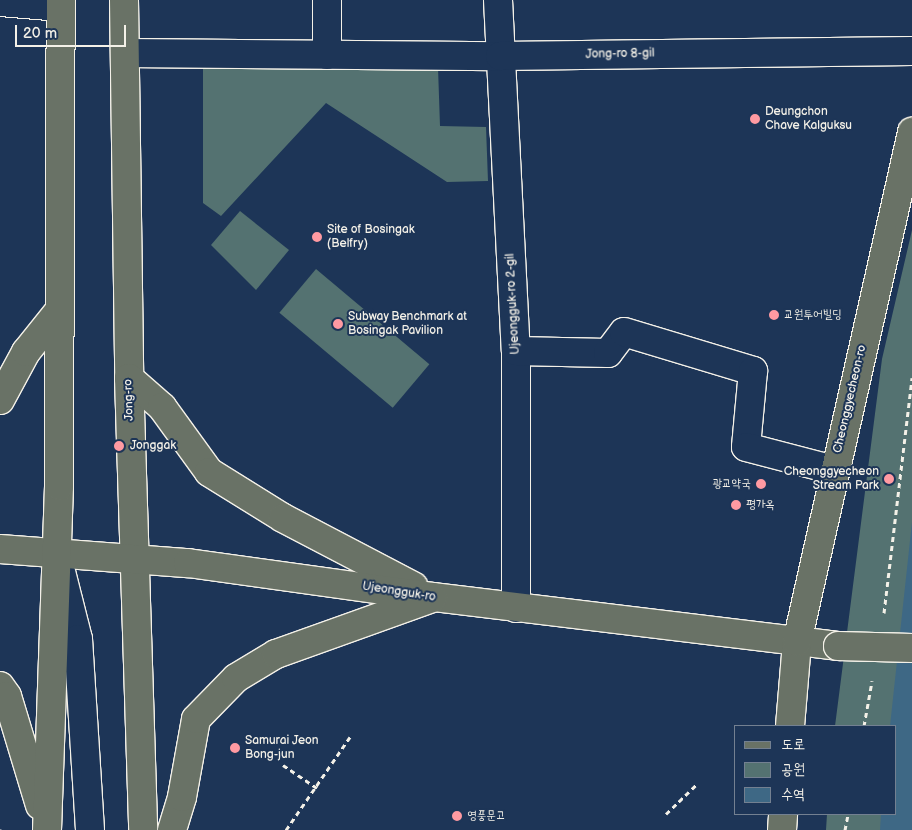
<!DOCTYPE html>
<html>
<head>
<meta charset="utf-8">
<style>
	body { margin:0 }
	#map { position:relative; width:912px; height:830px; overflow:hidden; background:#1d3557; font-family:"Balsamiq Sans","Poor Story",sans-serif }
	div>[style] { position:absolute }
	.green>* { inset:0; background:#547271; transform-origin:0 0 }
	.water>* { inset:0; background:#3e6885 }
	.path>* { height:3px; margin-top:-1.5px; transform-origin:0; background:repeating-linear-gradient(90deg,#f4f1e8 0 5px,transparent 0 9px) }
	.roads { filter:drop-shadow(1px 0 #f4f1e8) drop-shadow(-1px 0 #f4f1e8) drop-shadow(0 1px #f4f1e8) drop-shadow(0 -1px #f4f1e8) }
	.minor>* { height:28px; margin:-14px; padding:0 14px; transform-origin:14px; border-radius:14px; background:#1d3557 }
	.major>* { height:28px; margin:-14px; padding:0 14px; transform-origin:14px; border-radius:14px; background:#697266 }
	.bridges { filter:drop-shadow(1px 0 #f4f1e8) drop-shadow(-1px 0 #f4f1e8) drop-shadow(0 1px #f4f1e8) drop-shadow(0 -1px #f4f1e8) }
	.major-bridge>* { height:28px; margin:-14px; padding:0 14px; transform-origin:14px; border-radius:14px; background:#697266 }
	.dots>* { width:14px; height:14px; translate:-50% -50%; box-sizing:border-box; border:2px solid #1d3557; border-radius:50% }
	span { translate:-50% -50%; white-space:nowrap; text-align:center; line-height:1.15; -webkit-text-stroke:4px #1d3557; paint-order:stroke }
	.street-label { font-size:12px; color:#f4f1e8 }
	.poi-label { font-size:12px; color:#f4f1e8 }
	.left { translate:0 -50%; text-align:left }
	.right { translate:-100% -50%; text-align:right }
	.legend { position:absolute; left:734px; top:725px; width:162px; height:90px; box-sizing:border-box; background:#1d3557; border:1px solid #738091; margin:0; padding:6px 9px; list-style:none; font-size:15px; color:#f4f1e8 }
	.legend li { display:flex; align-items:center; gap:10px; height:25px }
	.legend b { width:25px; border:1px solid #738091 }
	.scale { position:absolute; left:15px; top:25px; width:111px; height:22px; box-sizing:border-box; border:2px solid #f4f1e8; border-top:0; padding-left:6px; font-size:15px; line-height:18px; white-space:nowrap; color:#f4f1e8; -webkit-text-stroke:4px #1d3557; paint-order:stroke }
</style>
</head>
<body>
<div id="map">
	<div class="green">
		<div style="clip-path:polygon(203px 64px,438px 67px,440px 126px,486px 127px,488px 181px,447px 182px,326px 103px,221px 216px,203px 203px)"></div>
		<div style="clip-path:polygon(240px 211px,289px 250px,256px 290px,211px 245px)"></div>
		<div style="clip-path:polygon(912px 230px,912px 830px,826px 830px,827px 814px,896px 814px,896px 726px,835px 726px,882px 359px)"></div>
		<div style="left:316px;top:269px;width:148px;height:57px;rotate:40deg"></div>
	</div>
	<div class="water">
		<div style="clip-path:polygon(912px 522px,912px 830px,880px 830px,881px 814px,896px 814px,896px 726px,890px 726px)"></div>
	</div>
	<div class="path">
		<div style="left:884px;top:613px;width:237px;rotate:-83.2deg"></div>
		<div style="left:864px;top:726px;width:46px;rotate:-79.9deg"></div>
		<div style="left:283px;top:765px;width:41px;rotate:34.1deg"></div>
		<div style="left:666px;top:814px;width:43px;rotate:-44.1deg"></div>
		<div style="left:0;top:829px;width:1px;rotate:90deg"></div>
		<div style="left:286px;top:830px;width:113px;rotate:-55.5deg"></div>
		<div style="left:845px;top:830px;width:16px;rotate:-79deg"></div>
	</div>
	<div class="roads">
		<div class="minor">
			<div style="left:498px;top:0;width:351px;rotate:87.1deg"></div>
			<div style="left:516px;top:351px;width:257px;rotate:90deg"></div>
			<div style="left:0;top:2px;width:61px;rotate:4.7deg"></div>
			<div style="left:125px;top:53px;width:375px;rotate:0.5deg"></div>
			<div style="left:500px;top:56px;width:412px;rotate:-0.7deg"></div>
			<div style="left:327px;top:55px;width:55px;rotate:-90deg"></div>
			<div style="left:516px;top:351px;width:92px;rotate:1.2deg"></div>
			<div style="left:608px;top:353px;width:26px;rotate:-53deg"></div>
			<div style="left:624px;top:332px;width:135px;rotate:16.8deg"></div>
			<div style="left:753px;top:371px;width:76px;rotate:95.3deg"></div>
			<div style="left:746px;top:447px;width:91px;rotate:14.6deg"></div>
			<div style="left:59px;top:564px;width:77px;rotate:75.8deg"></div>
			<div style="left:78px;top:639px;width:191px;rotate:86.4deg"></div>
		</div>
		<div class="major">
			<div style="left:124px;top:0;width:378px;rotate:89.2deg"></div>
			<div style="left:129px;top:378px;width:452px;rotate:88.2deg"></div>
			<div style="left:129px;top:378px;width:44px;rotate:41.3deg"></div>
			<div style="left:162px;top:407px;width:80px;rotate:54.1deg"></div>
			<div style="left:209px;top:472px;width:87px;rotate:31.9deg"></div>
			<div style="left:283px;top:518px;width:147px;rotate:27.6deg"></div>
			<div style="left:0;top:400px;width:55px;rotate:-61.6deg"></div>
			<div style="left:26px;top:352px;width:51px;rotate:-51.3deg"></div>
			<div style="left:0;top:549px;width:189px;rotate:4.3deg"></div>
			<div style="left:188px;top:563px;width:248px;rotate:7.9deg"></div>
			<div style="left:434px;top:597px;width:407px;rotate:6.9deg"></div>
			<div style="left:0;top:686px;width:12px;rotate:55deg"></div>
			<div style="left:7px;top:696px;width:114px;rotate:73.2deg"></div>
			<div style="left:790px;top:726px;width:84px;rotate:-85.2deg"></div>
			<div style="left:797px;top:642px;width:523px;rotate:-77.29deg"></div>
			<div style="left:47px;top:830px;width:344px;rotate:-88deg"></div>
			<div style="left:59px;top:486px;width:486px;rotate:-89.8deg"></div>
			<div style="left:172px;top:830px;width:34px;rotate:-73deg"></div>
			<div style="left:182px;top:797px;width:79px;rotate:-79.8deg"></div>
			<div style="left:196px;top:719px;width:57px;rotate:-45.7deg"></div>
			<div style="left:236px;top:678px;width:47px;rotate:-31deg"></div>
			<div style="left:276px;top:654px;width:166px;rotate:-19.7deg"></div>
			<div style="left:782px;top:830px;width:16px;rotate:-86deg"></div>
		</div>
	</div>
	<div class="bridges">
		<div class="major-bridge">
			<div style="left:838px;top:646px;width:74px;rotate:1.5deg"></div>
		</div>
	</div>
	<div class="dots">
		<div style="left:755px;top:119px;background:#ff9aa2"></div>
		<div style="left:317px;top:237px;background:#ff9aa2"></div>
		<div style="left:774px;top:315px;background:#ff9aa2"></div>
		<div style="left:338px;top:324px;background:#ff9aa2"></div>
		<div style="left:119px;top:446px;background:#ff9aa2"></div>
		<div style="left:889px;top:479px;background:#ff9aa2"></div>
		<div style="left:761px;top:484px;background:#ff9aa2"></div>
		<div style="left:736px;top:505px;background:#ff9aa2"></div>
		<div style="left:235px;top:748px;background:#ff9aa2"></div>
		<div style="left:457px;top:816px;background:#ff9aa2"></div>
	</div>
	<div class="street-label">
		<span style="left:620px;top:54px;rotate:-1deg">Jong-ro 8-gil</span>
		<span style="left:513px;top:304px;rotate:-93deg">Ujeongguk-ro 2-gil</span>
		<span style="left:850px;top:399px;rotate:-77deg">Cheonggyecheon-ro</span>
		<span style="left:129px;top:400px;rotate:-92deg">Jong-ro</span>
		<span style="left:399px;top:592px;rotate:9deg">Ujeongguk-ro</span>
	</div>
	<div class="poi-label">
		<span class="left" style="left:765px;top:119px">Deungchon<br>Chave Kalguksu</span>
		<span class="left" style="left:327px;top:237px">Site of Bosingak<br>(Belfry)</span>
		<span class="left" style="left:784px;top:315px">교원투어빌딩</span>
		<span class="left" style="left:348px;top:324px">Subway Benchmark at<br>Bosingak Pavilion</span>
		<span class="left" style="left:130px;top:446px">Jonggak</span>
		<span class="right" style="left:879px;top:479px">Cheonggyecheon<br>Stream Park</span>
		<span class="right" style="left:751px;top:484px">광교약국</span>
		<span class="left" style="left:746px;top:505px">평가옥</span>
		<span class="left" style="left:245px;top:748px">Samurai Jeon<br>Bong-jun</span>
		<span class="left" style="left:467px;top:816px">영풍문고</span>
	</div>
	<ul class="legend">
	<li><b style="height:6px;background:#697266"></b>도로</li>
	<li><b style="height:14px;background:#547271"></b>공원</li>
	<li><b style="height:14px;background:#3e6885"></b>수역</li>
	</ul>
	<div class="scale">20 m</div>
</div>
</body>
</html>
